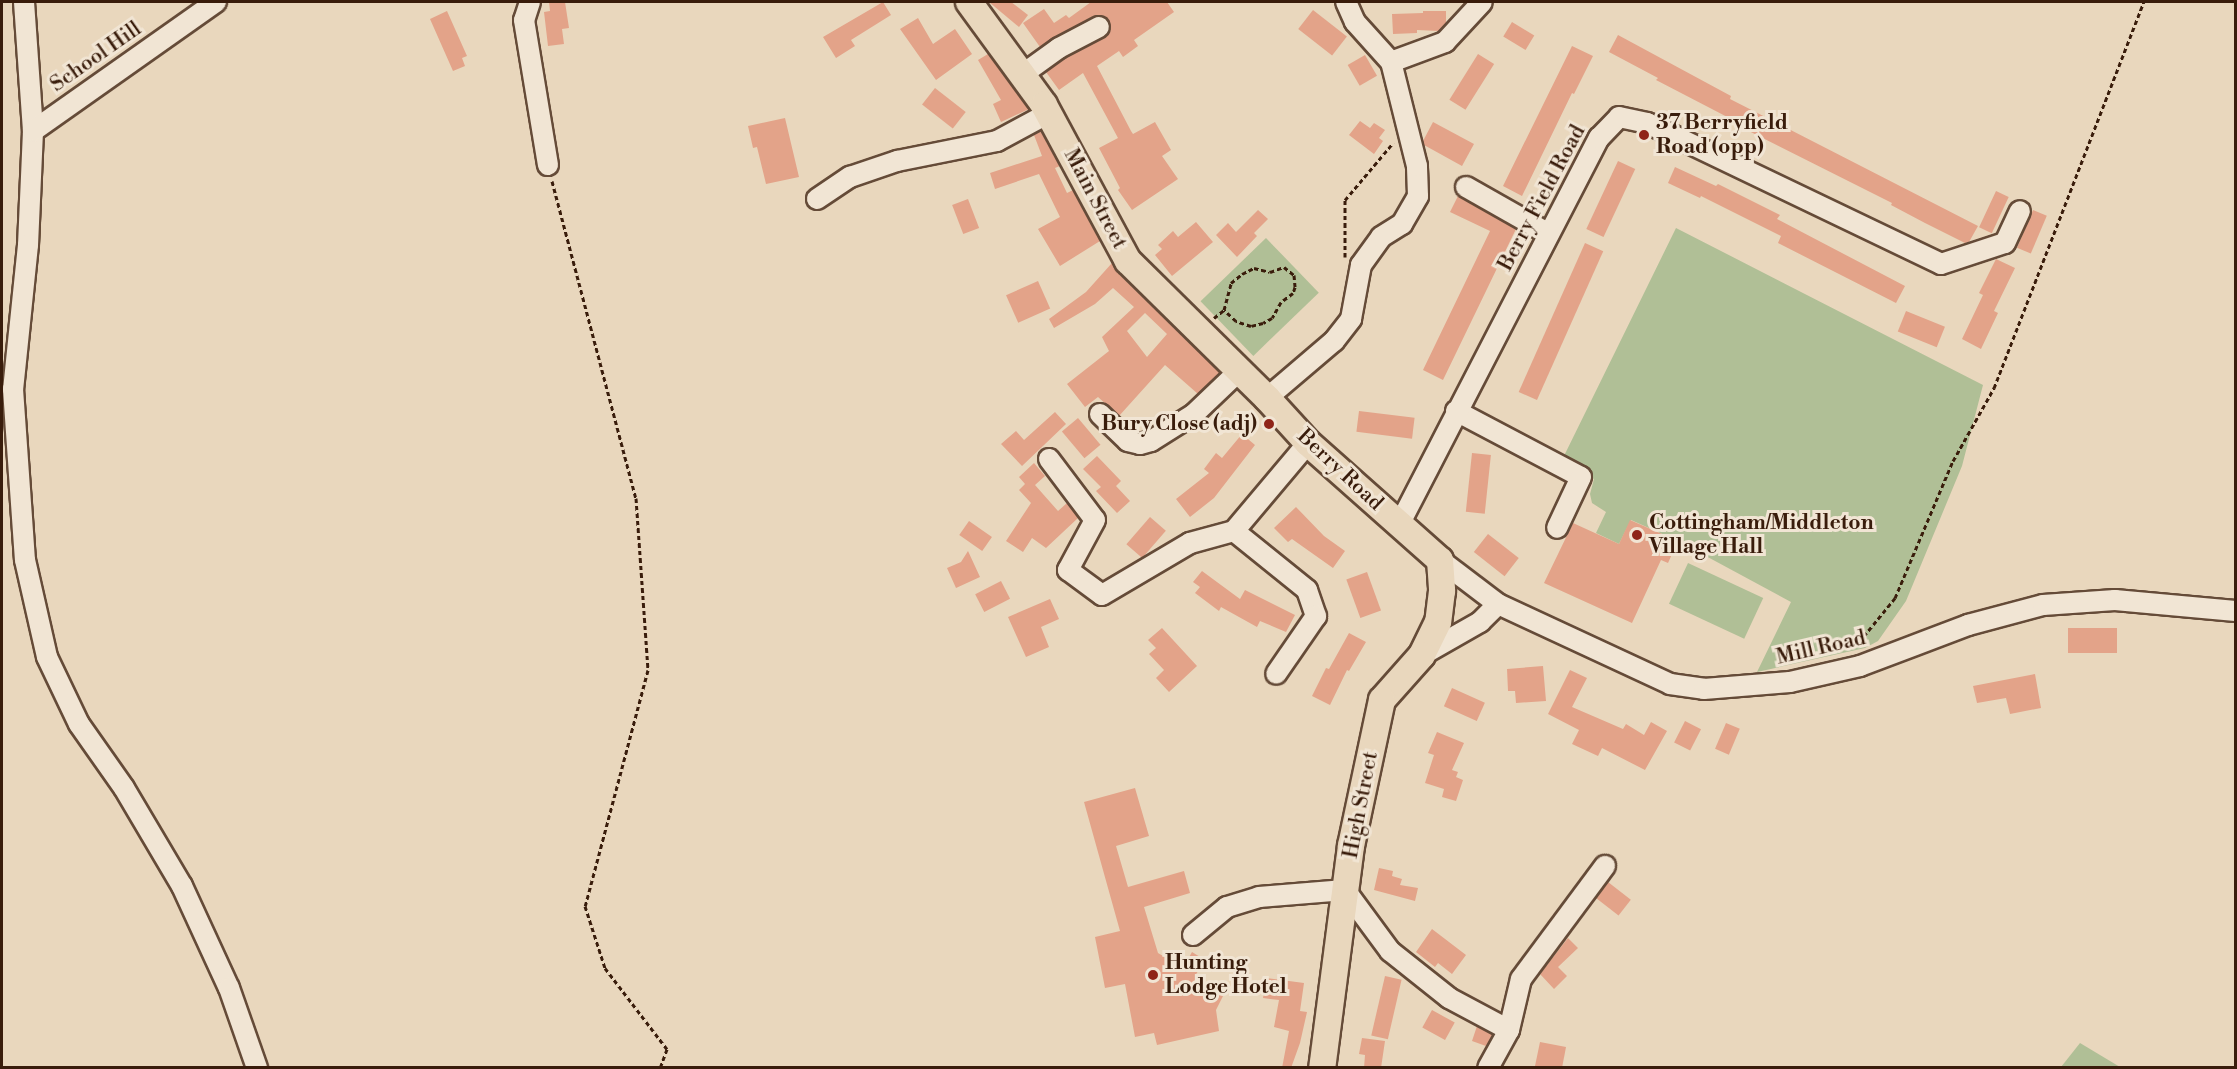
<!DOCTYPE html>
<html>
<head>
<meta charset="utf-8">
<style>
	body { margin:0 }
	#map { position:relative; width:2237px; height:1069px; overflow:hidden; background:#e9d7bd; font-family:"Libre Bodoni",serif }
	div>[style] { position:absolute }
	.green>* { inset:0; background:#b0bf96; transform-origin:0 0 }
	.building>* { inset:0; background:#e3a389; transform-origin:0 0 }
	.path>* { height:3px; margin-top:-1.5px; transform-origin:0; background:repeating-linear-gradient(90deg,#391c0b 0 4.5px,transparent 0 7.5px) }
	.roads { filter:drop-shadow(2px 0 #654b38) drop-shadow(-2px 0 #654b38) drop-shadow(0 2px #654b38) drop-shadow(0 -2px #654b38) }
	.minor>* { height:20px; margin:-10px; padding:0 10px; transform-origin:10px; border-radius:10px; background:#f1e5d4 }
	.major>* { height:26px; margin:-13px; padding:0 13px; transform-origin:13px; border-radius:13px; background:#e9d7bd }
	.dots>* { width:16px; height:16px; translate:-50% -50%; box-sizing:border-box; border:3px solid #f1e5d4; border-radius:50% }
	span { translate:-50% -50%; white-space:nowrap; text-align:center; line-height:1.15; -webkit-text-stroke:6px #f1e5d4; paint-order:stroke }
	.street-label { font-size:21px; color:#391c0b }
	.poi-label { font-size:21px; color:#391c0b; font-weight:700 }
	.left { translate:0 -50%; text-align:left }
	.right { translate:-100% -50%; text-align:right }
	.frame { position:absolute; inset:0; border:3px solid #391c0b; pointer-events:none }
</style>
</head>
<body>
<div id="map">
	<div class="green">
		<div style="clip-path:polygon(1676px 228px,1983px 385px,1962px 466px,1906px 601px,1878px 641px,1865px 648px,1757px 672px,1791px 602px,1678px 541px,1631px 520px,1619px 544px,1596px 533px,1606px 512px,1592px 503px,1590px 494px,1594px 479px,1561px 462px)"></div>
		<div style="left:1266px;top:238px;width:76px;height:91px;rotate:46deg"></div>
		<div style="left:1688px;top:563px;width:83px;height:45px;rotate:25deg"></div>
		<div style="clip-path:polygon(2080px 1043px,2120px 1067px,2061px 1067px)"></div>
	</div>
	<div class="building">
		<div style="clip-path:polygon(549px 2px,565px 2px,569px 28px,562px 29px,564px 44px,548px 46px,544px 12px,550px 11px)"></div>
		<div style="clip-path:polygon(883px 2px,891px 15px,851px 40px,855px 46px,836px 58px,823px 37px)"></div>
		<div style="clip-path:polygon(989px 2px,1011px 2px,1028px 15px,1019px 27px)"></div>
		<div style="clip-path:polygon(1091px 2px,1167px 2px,1174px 12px,1134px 40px,1138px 46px,1123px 57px,1119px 51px,1097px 66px,1131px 131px,1133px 134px,1155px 122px,1171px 150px,1162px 156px,1178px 179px,1132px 210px,1118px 190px,1120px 188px,1099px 148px,1118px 138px,1083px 73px,1059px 90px,1046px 72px,1065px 58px,1105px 37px,1111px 28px,1109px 21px,1105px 17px,1094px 16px,1040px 47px,1023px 23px,1044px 9px,1054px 23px,1066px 15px,1069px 18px)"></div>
		<div style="left:1313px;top:10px;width:43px;height:24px;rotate:38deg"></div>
		<div style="clip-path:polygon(447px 11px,467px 56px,462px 58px,465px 66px,453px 71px,430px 19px)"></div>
		<div style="clip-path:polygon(1423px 11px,1446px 11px,1446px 23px,1439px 31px,1417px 30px,1417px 33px,1393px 34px,1392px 14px,1423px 13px)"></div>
		<div style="clip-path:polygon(918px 18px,933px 44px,955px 29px,972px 54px,936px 80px,900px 29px)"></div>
		<div style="left:1512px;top:22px;width:26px;height:17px;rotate:31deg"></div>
		<div style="clip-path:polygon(1618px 35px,1731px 96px,1730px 99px,1978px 226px,1969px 242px,1965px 243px,1925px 223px,1891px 205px,1892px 203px,1733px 123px,1735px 121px,1656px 80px,1658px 78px,1609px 52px)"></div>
		<div style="clip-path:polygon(1572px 46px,1593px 56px,1574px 94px,1572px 93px,1522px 196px,1503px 186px)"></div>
		<div style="clip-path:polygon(988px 54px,1029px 109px,1001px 122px,993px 104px,1001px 100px,978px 60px)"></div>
		<div style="left:1478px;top:54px;width:19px;height:54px;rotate:32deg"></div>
		<div style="left:1365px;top:55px;width:24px;height:20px;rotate:60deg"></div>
		<div style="left:935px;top:88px;width:39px;height:21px;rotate:38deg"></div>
		<div style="clip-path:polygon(785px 118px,799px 177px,766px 184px,757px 147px,753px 148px,748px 126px)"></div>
		<div style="clip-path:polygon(1360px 121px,1370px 128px,1374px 123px,1385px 130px,1379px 138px,1383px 141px,1374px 154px,1349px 135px)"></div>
		<div style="clip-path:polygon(1433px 122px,1474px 144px,1462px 166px,1424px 145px,1423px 141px)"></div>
		<div style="clip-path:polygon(1041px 131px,1060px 166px,1055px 168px,1067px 193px,1073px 190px,1100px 241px,1060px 266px,1038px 229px,1060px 217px,1039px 174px,995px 189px,990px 173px,1042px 156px,1034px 135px)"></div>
		<div style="left:1618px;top:161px;width:19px;height:75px;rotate:25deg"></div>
		<div style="clip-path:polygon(1675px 167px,1716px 186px,1718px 184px,1780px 215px,1777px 219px,1905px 286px,1896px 303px,1778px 243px,1781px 236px,1701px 196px,1700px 198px,1668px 183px)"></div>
		<div style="left:1996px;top:191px;width:14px;height:40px;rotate:25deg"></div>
		<div style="clip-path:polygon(1458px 196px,1516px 229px,1443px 380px,1423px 370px,1490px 231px,1450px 212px)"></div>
		<div style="left:968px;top:199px;width:31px;height:17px;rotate:69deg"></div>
		<div style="clip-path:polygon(1258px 210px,1268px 219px,1254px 233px,1257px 236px,1237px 257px,1216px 235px,1228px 223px,1236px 232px)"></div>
		<div style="left:2033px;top:210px;width:15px;height:41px;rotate:23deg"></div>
		<div style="clip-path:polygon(1196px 222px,1213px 242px,1172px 276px,1155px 255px,1162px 249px,1158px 245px,1173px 231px,1178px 237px)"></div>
		<div style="left:1585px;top:243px;width:20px;height:163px;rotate:24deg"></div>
		<div style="clip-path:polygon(1996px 259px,2015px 268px,1994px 311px,1998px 313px,1981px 349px,1962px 339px,1983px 295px,1979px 293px)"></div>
		<div style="clip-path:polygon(evenodd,1112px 263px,1117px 272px,1220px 373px,1198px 394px,1165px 365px,1119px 416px,1098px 397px,1085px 407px,1067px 384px,1109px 351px,1102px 337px,1134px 307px,1113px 288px,1095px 304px,1054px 328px,1049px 319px,1086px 292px,1112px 263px,1145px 313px,1167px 334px,1147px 357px,1127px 331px,1145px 313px)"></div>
		<div style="left:1038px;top:281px;width:30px;height:35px;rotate:66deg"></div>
		<div style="left:1906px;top:311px;width:42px;height:22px;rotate:22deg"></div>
		<div style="left:1359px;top:411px;width:56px;height:21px;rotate:7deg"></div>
		<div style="clip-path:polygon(1055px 412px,1066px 424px,1022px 466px,1001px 444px,1016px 431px,1024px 440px)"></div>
		<div style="left:1078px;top:418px;width:35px;height:21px;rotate:50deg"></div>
		<div style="clip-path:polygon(1242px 434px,1255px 445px,1214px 498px,1190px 517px,1176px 499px,1209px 473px,1204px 469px,1216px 453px,1222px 458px)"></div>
		<div style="left:1472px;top:453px;width:19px;height:59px;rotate:6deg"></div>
		<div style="clip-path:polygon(1097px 456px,1121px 481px,1116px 486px,1130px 501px,1117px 513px,1096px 491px,1101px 487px,1083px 469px)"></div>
		<div style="clip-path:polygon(1034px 463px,1045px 476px,1035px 485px,1058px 511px,1067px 503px,1078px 518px,1046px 548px,1032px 538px,1023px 552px,1006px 541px,1031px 503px,1019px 490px,1025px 484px,1019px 477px)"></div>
		<div style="clip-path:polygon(1296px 507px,1324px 536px,1345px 551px,1333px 568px,1292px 539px,1288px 542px,1274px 528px)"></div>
		<div style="left:1150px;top:517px;width:21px;height:36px;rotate:41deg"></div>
		<div style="clip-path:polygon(1630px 520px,1678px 541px,1668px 563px,1661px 560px,1632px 623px,1544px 583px,1573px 523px,1619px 544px)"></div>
		<div style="left:969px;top:521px;width:28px;height:17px;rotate:35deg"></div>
		<div style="left:1488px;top:534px;width:39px;height:23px;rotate:38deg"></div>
		<div style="clip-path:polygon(968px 551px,980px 577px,956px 588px,947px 568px,961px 562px)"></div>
		<div style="clip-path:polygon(1202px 571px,1240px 599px,1245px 590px,1295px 615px,1286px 632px,1260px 621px,1257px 627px,1221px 607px,1219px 611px,1195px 593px,1200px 587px,1193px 582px)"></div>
		<div style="left:1367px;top:572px;width:41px;height:22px;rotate:70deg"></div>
		<div style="left:1001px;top:581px;width:20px;height:29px;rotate:63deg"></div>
		<div style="clip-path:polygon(1050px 599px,1059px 619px,1041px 627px,1049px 647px,1026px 657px,1008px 617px)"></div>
		<div style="clip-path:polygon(1162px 628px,1197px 666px,1169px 692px,1156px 678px,1164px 670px,1149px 654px,1156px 648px,1148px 640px)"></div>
		<div style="left:2117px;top:628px;width:25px;height:49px;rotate:90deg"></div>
		<div style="clip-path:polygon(1349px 633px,1366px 642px,1349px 671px,1347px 670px,1330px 705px,1312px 696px,1326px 668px,1329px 669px)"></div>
		<div style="clip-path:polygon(1543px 666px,1546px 701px,1516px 703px,1515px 691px,1508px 691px,1507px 669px)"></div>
		<div style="clip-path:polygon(1570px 670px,1587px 678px,1572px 707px,1623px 729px,1626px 724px,1644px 735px,1651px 722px,1667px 731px,1645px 770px,1602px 748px,1598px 756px,1572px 744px,1579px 730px,1548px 714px)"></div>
		<div style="clip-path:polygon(2035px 674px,2041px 708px,2010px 714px,2006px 698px,1977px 703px,1973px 686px)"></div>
		<div style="left:1452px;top:688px;width:36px;height:20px;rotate:24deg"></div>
		<div style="left:1685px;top:721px;width:18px;height:24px;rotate:27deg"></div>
		<div style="left:1726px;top:723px;width:15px;height:28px;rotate:23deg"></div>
		<div style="clip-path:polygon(1437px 732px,1464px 743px,1452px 770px,1458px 772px,1456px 777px,1463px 780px,1456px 801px,1442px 797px,1444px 789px,1425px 783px,1434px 755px,1428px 753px)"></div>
		<div style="clip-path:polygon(1135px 788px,1149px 836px,1116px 846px,1128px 887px,1184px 871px,1190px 893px,1144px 907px,1158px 953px,1183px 968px,1192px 952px,1205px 960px,1195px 976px,1225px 992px,1216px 1010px,1219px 1031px,1157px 1045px,1154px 1033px,1135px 1037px,1125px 984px,1105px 988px,1095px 937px,1120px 931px,1084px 802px)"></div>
		<div style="clip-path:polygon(1379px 868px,1393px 871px,1392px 876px,1402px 879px,1400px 885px,1418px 888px,1415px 901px,1374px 890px)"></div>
		<div style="left:1608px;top:882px;width:29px;height:20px;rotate:38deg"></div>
		<div style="clip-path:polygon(1432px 929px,1466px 955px,1452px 974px,1438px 963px,1435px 967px,1416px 952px)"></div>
		<div style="clip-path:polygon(1568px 938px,1578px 948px,1558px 967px,1567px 976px,1554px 989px,1540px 974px)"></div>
		<div style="left:1385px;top:976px;width:17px;height:61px;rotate:13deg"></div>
		<div style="clip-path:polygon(1266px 978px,1304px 983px,1300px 1011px,1307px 1012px,1300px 1043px,1291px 1068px,1282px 1068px,1289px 1031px,1274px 1027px,1279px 1000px,1263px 998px)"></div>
		<div style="left:1432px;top:1010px;width:26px;height:20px;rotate:29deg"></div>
		<div style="clip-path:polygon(1477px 1026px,1493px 1035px,1486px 1046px,1472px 1041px)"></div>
		<div style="clip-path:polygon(1362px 1038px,1385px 1041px,1381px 1068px,1364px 1068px,1365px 1055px,1359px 1054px)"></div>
		<div style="clip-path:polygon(1540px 1042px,1566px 1047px,1562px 1068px,1535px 1066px)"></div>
	</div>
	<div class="path">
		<div style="left:552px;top:181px;width:328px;rotate:75.2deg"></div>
		<div style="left:636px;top:498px;width:172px;rotate:86deg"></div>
		<div style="left:648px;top:670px;width:244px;rotate:104.9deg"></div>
		<div style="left:585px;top:906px;width:65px;rotate:72.1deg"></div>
		<div style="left:605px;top:968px;width:102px;rotate:52.6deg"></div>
		<div style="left:667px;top:1049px;width:20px;rotate:110deg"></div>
		<div style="left:1345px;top:257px;width:57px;rotate:-90deg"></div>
		<div style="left:1345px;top:200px;width:75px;rotate:-49.9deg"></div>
		<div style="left:1214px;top:318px;width:13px;rotate:-39deg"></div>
		<div style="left:1224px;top:310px;width:28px;rotate:-75deg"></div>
		<div style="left:1231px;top:283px;width:14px;rotate:-39deg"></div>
		<div style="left:1242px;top:274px;width:13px;rotate:-27deg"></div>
		<div style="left:1254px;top:268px;width:16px;rotate:14deg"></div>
		<div style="left:1270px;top:272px;width:15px;rotate:-20deg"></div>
		<div style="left:1284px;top:267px;width:13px;rotate:39deg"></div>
		<div style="left:1294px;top:275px;width:12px;rotate:85deg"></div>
		<div style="left:1295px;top:287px;width:6px;rotate:108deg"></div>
		<div style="left:1293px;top:293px;width:15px;rotate:143deg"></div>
		<div style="left:1281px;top:302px;width:18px;rotate:119deg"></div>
		<div style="left:1272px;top:318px;width:10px;rotate:151deg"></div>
		<div style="left:1263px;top:323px;width:12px;rotate:166deg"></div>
		<div style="left:1251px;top:326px;width:16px;rotate:-162deg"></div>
		<div style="left:1236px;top:321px;width:16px;rotate:-137deg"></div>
		<div style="left:1860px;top:646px;width:4px;rotate:-104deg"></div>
		<div style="left:1859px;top:642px;width:57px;rotate:-50.7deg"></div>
		<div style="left:1895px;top:598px;width:149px;rotate:-67.1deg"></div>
		<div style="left:1953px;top:461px;width:84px;rotate:-60.7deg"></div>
		<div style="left:1994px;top:388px;width:414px;rotate:-68.8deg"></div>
	</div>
	<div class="roads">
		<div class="minor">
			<div style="left:24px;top:2px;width:129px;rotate:86deg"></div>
			<div style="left:33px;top:131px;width:114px;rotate:92.5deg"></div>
			<div style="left:28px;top:245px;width:145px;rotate:95.9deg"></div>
			<div style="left:13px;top:389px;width:171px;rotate:86deg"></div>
			<div style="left:25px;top:560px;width:99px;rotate:77.2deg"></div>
			<div style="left:47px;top:657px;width:74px;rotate:64.5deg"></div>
			<div style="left:79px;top:724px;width:78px;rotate:54.9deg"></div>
			<div style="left:124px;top:788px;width:114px;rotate:59.4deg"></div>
			<div style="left:182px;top:886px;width:112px;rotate:65.3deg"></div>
			<div style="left:229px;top:988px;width:85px;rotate:70.7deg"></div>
			<div style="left:530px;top:2px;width:19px;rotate:108deg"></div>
			<div style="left:524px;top:20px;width:147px;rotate:80.6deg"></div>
			<div style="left:1391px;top:62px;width:58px;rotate:-20.3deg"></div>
			<div style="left:1445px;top:42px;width:54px;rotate:-47.2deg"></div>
			<div style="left:1023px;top:74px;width:44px;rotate:-35.8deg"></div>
			<div style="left:1059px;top:48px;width:45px;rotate:-27.7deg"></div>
			<div style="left:33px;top:131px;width:224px;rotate:-35.2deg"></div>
			<div style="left:1466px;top:187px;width:95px;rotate:29.5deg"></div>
			<div style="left:817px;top:199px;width:40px;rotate:-34deg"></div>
			<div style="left:850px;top:177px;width:50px;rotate:-18.8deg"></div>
			<div style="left:897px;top:161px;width:102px;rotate:-11.3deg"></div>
			<div style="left:997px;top:141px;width:59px;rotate:-28.3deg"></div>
			<div style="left:1267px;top:398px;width:88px;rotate:-40.4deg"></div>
			<div style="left:1334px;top:341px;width:28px;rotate:-52deg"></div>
			<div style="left:1351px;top:319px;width:55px;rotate:-79.5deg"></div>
			<div style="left:1361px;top:265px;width:34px;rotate:-54deg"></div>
			<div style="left:1381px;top:237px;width:25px;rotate:-32deg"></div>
			<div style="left:1402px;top:224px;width:32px;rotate:-60deg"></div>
			<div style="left:1418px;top:196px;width:30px;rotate:-92deg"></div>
			<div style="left:1417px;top:166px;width:107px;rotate:-104deg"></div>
			<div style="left:1391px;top:62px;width:54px;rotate:-132deg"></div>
			<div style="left:1355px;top:22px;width:22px;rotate:-114deg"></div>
			<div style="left:1456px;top:411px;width:141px;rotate:27.8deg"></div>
			<div style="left:1581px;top:477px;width:56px;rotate:115.2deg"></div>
			<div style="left:1100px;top:414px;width:39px;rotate:44deg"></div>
			<div style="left:1128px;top:441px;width:12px;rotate:14deg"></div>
			<div style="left:1140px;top:444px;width:11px;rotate:-15deg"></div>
			<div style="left:1151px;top:441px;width:51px;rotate:-32.1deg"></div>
			<div style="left:1194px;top:414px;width:62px;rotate:-43.7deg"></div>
			<div style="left:1049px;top:459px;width:76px;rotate:53deg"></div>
			<div style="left:1095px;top:520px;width:57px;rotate:118.4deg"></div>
			<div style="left:1068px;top:570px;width:42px;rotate:36.3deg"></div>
			<div style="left:1102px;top:595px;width:102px;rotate:-30.6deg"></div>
			<div style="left:1190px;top:543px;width:46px;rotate:-15.3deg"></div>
			<div style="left:1234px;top:531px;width:115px;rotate:-49.9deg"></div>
			<div style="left:1399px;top:525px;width:436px;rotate:-62.7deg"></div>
			<div style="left:1599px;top:138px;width:29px;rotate:-46deg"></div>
			<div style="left:1619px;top:117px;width:29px;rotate:12deg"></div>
			<div style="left:1647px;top:123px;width:326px;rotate:25.6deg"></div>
			<div style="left:1941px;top:264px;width:67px;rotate:-18.2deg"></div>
			<div style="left:2005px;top:243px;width:35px;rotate:-65deg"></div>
			<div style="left:1234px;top:531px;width:94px;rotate:38.9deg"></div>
			<div style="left:1307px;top:590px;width:28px;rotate:71deg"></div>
			<div style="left:1316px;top:616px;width:70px;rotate:124.6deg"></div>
			<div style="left:1440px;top:560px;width:73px;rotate:37.2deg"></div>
			<div style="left:1498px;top:604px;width:190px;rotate:24.9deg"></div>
			<div style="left:1670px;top:684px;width:34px;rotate:8deg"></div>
			<div style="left:1704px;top:689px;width:86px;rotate:-4.7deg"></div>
			<div style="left:1790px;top:682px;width:72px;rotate:-12.9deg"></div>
			<div style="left:1860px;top:666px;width:116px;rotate:-20.8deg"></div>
			<div style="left:1968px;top:625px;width:78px;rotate:-14.9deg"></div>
			<div style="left:2043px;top:605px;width:72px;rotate:-4deg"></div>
			<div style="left:2115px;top:600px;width:121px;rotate:5.2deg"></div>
			<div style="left:1422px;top:655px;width:67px;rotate:-29.6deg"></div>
			<div style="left:1480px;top:622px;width:25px;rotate:-45deg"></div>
			<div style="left:1193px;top:935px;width:44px;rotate:-39.5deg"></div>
			<div style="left:1227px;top:907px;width:34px;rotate:-17deg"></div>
			<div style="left:1259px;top:897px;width:86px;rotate:-4.7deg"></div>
			<div style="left:1345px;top:890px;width:76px;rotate:53.6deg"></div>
			<div style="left:1390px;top:951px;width:75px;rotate:38.5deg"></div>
			<div style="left:1449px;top:998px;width:68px;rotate:28.1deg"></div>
			<div style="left:1509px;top:1030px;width:43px;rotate:118.9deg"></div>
			<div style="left:1509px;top:1030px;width:52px;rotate:-76.8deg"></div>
			<div style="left:1521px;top:979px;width:141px;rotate:-53.4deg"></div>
		</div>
		<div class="major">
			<div style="left:969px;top:2px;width:127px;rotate:53.9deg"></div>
			<div style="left:1044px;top:105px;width:177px;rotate:61.7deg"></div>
			<div style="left:1128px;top:261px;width:195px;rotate:44.6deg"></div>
			<div style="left:1267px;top:398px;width:61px;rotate:47.7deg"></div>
			<div style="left:1308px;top:443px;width:176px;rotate:41.6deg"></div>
			<div style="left:1440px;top:560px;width:31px;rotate:86deg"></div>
			<div style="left:1442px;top:591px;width:31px;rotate:97deg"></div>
			<div style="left:1438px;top:622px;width:37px;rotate:116deg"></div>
			<div style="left:1422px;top:655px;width:60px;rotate:131.6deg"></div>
			<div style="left:1382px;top:700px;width:149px;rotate:102deg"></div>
			<div style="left:1351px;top:846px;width:224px;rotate:97.4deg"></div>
		</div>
	</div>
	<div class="dots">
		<div style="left:1644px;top:135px;background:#8f2418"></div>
		<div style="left:1269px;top:424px;background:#8f2418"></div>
		<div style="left:1637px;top:535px;background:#8f2418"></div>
		<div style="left:1153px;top:975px;background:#8f2418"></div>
	</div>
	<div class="street-label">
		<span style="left:96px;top:57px;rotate:-35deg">School Hill</span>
		<span style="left:1542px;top:198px;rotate:-62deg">Berry Field Road</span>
		<span style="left:1095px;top:199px;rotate:62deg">Main Street</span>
		<span style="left:1340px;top:470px;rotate:43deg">Berry Road</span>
		<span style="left:1821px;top:648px;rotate:-13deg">Mill Road</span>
		<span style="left:1361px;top:805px;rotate:-79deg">High Street</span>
	</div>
	<div class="poi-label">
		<span class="left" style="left:1656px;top:135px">37 Berryfield<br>Road (opp)</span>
		<span class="right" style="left:1257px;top:424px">Bury Close (adj)</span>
		<span class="left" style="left:1649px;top:535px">Cottingham/Middleton<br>Village Hall</span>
		<span class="left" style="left:1165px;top:975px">Hunting<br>Lodge Hotel</span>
	</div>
	<div class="frame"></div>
</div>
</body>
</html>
